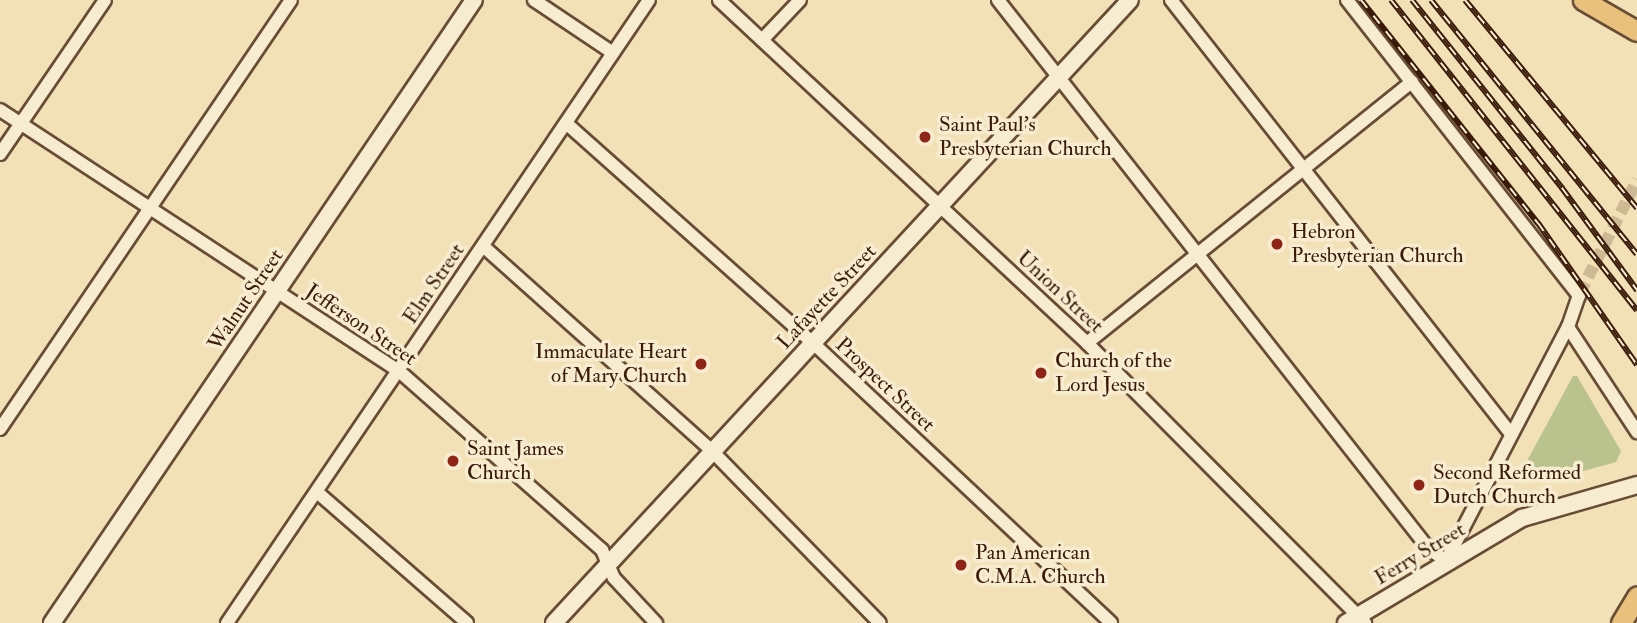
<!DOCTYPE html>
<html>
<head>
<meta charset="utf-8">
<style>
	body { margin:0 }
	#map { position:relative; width:1637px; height:623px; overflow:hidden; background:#f2e1b7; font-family:"IM FELL Double Pica",serif }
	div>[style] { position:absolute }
	.green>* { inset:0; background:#bac38e }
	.street-tunnel>* { height:12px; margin-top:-6px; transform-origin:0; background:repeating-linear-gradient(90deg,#cdb994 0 12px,transparent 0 18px) }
	.roads { filter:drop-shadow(2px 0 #684c35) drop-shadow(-2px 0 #684c35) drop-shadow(0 2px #684c35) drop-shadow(0 -2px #684c35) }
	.street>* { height:12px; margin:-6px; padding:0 6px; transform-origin:6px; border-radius:6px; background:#f7ecd0 }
	.secondary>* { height:16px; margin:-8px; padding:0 8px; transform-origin:8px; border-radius:8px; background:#f7ecd0 }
	.primary>* { height:19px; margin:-9.5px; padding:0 9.5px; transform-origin:9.5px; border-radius:9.5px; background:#e9c07c }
	.rail>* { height:6px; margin-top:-3px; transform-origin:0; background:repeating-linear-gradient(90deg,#f7ecd0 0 10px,#3a1b0a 0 20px); box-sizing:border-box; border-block:2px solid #3a1b0a }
	.dots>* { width:19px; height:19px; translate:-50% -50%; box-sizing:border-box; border:4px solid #f7ecd0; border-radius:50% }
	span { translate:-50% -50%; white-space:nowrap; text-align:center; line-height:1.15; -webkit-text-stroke:7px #f7ecd0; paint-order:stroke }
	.poi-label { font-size:21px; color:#3a1b0a }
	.left { translate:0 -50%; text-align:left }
	.right { translate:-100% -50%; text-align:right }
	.street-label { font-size:21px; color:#3a1b0a }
</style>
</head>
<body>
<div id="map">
	<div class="green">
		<div style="clip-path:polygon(1573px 376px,1577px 376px,1621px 451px,1616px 462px,1544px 482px,1528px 459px)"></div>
	</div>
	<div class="street-tunnel">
		<div style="left:1580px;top:293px;width:127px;rotate:-63.2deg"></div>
	</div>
	<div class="roads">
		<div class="street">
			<div style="left:534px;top:0;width:95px;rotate:33.9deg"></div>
			<div style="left:719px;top:0;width:503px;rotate:42.99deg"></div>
			<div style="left:1087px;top:343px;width:395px;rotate:45.2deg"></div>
			<div style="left:998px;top:0;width:697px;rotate:51.88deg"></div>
			<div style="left:1428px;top:548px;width:22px;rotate:36deg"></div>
			<div style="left:1446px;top:561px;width:264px;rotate:-62.5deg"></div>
			<div style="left:1568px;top:327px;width:36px;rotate:-71deg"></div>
			<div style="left:1171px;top:0;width:551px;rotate:51.92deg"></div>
			<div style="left:1347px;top:0;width:376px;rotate:51.9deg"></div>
			<div style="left:762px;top:40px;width:55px;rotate:-46.5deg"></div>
			<div style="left:0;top:110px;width:477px;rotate:33.2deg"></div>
			<div style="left:399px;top:371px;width:271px;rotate:41.4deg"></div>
			<div style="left:602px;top:550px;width:30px;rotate:67deg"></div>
			<div style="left:614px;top:578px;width:62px;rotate:47deg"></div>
			<div style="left:566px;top:123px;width:331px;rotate:41.7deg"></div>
			<div style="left:813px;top:343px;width:409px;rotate:43.2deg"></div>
			<div style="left:0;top:154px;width:186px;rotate:-55.7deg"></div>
			<div style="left:483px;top:246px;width:307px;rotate:41.8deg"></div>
			<div style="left:712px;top:451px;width:240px;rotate:45.7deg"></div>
			<div style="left:1568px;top:327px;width:126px;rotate:56.7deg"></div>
			<div style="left:1087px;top:343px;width:417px;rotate:-38.8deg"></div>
			<div style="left:0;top:429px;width:518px;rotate:-55.85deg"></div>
			<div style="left:317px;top:492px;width:199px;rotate:41.1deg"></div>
			<div style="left:227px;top:623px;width:752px;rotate:-55.89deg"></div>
		</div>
		<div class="secondary">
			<div style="left:52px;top:623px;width:752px;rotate:-55.89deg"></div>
			<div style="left:554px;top:623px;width:848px;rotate:-47.24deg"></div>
			<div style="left:1346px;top:623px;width:205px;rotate:-30.8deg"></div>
			<div style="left:1522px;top:518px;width:120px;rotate:-16deg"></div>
		</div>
		<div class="primary">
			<div style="left:1583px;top:0;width:62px;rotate:29.9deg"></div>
			<div style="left:1621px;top:623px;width:31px;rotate:-59deg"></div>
		</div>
	</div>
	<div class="rail">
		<div style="left:1361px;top:0;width:285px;rotate:51.6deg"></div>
		<div style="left:1538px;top:223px;width:173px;rotate:55.1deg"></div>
		<div style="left:1391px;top:0;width:396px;rotate:51.6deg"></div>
		<div style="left:1412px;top:0;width:241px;rotate:51.4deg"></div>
		<div style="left:1562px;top:188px;width:127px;rotate:53.7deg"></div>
		<div style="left:1431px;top:0;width:327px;rotate:51deg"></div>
		<div style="left:1465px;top:0;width:270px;rotate:50.4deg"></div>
	</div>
	<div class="dots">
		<div style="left:925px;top:137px;background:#8f2418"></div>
		<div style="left:1277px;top:244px;background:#8f2418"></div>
		<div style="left:701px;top:364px;background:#8f2418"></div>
		<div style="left:1041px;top:373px;background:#8f2418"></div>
		<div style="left:453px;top:461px;background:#8f2418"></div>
		<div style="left:1419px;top:485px;background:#8f2418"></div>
		<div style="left:961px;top:565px;background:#8f2418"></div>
	</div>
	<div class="poi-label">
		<span class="left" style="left:939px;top:137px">Saint Paul's<br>Presbyterian Church</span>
		<span class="left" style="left:1291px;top:244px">Hebron<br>Presbyterian Church</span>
		<span class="right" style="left:687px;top:364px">Immaculate Heart<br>of Mary Church</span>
		<span class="left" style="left:1055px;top:373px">Church of the<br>Lord Jesus</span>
		<span class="left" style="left:467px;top:461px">Saint James<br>Church</span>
		<span class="left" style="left:1433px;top:485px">Second Reformed<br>Dutch Church</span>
		<span class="left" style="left:975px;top:565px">Pan American<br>C.M.A. Church</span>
	</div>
	<div class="street-label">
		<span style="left:434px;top:284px;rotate:-56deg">Elm Street</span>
		<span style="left:1060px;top:292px;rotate:43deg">Union Street</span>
		<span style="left:827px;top:297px;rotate:-47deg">Lafayette Street</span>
		<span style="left:246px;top:300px;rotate:-56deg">Walnut Street</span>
		<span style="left:361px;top:325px;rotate:34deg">Jefferson Street</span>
		<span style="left:885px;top:385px;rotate:43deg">Prospect Street</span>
		<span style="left:1420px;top:554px;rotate:-31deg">Ferry Street</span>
	</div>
</div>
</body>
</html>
